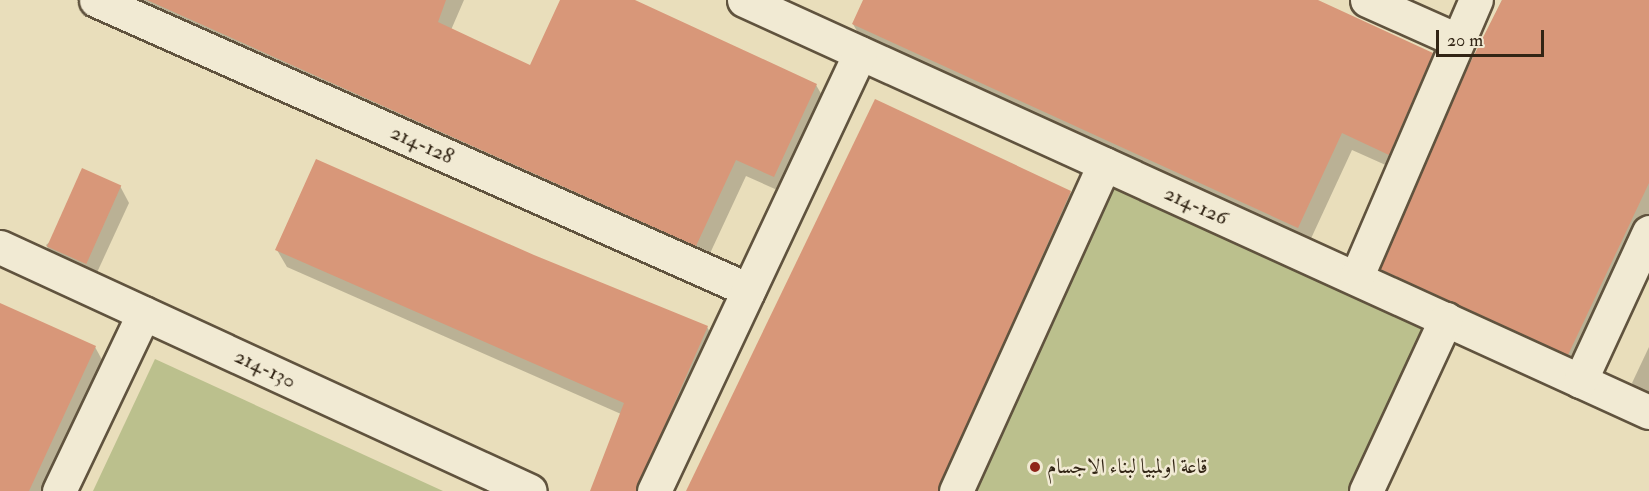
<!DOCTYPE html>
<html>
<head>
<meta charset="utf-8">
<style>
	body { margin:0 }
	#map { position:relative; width:1649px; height:491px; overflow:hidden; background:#e9debb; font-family:"IM FELL Double Pica",Amiri,serif }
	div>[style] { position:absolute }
	.green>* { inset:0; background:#bbc08d }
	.shadow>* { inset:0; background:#0003 }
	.building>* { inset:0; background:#d89779; transform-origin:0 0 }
	.roads { filter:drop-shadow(2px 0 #60533e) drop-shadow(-2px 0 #60533e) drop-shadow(0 2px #60533e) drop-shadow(0 -2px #60533e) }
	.minor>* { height:33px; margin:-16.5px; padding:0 16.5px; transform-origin:16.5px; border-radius:16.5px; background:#f1ead3 }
	.dots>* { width:16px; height:16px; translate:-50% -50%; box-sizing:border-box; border:3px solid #f1ead3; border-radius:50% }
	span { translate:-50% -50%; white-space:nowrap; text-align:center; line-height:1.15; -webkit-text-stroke:5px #f1ead3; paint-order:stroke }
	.street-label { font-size:21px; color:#322515 }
	.poi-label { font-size:21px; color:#322515 }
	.left { translate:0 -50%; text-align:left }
	.scale { position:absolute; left:1436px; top:30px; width:108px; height:27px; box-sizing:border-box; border:3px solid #322515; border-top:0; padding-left:8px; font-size:18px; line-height:21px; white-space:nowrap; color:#322515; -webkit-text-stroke:4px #f1ead3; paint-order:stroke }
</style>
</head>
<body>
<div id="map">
	<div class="green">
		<div style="clip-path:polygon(1104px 164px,1446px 319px,1366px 491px,952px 491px)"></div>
		<div style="clip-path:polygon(155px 359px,443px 491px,93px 491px)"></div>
	</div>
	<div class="shadow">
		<div style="clip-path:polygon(124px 0,464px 0,451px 30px,531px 67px,562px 0,632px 0,816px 85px,826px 102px,784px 193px,746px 176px,706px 262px)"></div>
		<div style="clip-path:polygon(864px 0,1312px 0,1432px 54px,1442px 72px,1399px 171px,1352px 150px,1308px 245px,863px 42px,853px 24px)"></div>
		<div style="clip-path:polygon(1502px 0,1649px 0,1649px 220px,1578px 371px,1392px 286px,1382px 269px,1468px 69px)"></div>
		<div style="clip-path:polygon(120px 186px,129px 203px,94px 279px,56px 262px,46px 245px)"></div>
		<div style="clip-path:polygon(1070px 192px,1081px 210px,954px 491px,687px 491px)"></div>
		<div style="clip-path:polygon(277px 250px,534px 256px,707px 327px,717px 344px,651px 491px,591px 491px,621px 414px,287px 267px)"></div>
		<div style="clip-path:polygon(0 305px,95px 347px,106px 367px,48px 491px,0 491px)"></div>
		<div style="clip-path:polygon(1649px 347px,1649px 404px,1642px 400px,1632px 383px)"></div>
	</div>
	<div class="building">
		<div style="clip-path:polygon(147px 0,446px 0,438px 22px,530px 65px,560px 0,635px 0,817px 84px,774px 177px,736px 160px,696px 246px)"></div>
		<div style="clip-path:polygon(863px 0,1318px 0,1433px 53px,1389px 155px,1342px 133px,1298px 228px,852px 24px)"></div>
		<div style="clip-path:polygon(1502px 0,1649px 0,1649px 183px,1568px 355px,1380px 269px,1467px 69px)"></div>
		<div style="clip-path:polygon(875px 99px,1071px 191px,938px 491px,686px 491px)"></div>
		<div style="clip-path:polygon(316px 159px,534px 255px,708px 326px,636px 491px,590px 491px,624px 403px,275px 250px)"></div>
		<div style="left:82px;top:168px;width:43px;height:86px;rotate:24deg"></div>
		<div style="clip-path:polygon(0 303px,96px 346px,29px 491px,0 491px)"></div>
	</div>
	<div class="roads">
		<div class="minor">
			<div style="left:96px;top:0;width:714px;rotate:23.95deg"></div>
			<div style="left:744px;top:0;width:994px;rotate:24.48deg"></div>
			<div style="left:1367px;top:0;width:98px;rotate:24deg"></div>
			<div style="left:0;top:247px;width:583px;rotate:24.72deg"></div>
			<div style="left:1356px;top:278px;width:303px;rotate:-66.7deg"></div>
			<div style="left:1580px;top:381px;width:164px;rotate:-65.2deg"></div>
			<div style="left:59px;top:491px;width:197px;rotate:-64.5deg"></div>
			<div style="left:654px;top:491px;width:484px;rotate:-64.8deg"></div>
			<div style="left:956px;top:491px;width:359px;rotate:-65.6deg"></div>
			<div style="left:1366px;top:491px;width:190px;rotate:-65.1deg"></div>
		</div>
	</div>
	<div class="dots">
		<div style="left:1035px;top:467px;background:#8f2418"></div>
	</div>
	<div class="street-label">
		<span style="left:422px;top:145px;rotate:24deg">214-128</span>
		<span style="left:1196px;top:206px;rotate:24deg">214-126</span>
		<span style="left:265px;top:369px;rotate:25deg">214-130</span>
	</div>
	<div class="poi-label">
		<span class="left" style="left:1047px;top:467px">قاعة اولمبيا لبناء الاجسام</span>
	</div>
	<div class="scale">20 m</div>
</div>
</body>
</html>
